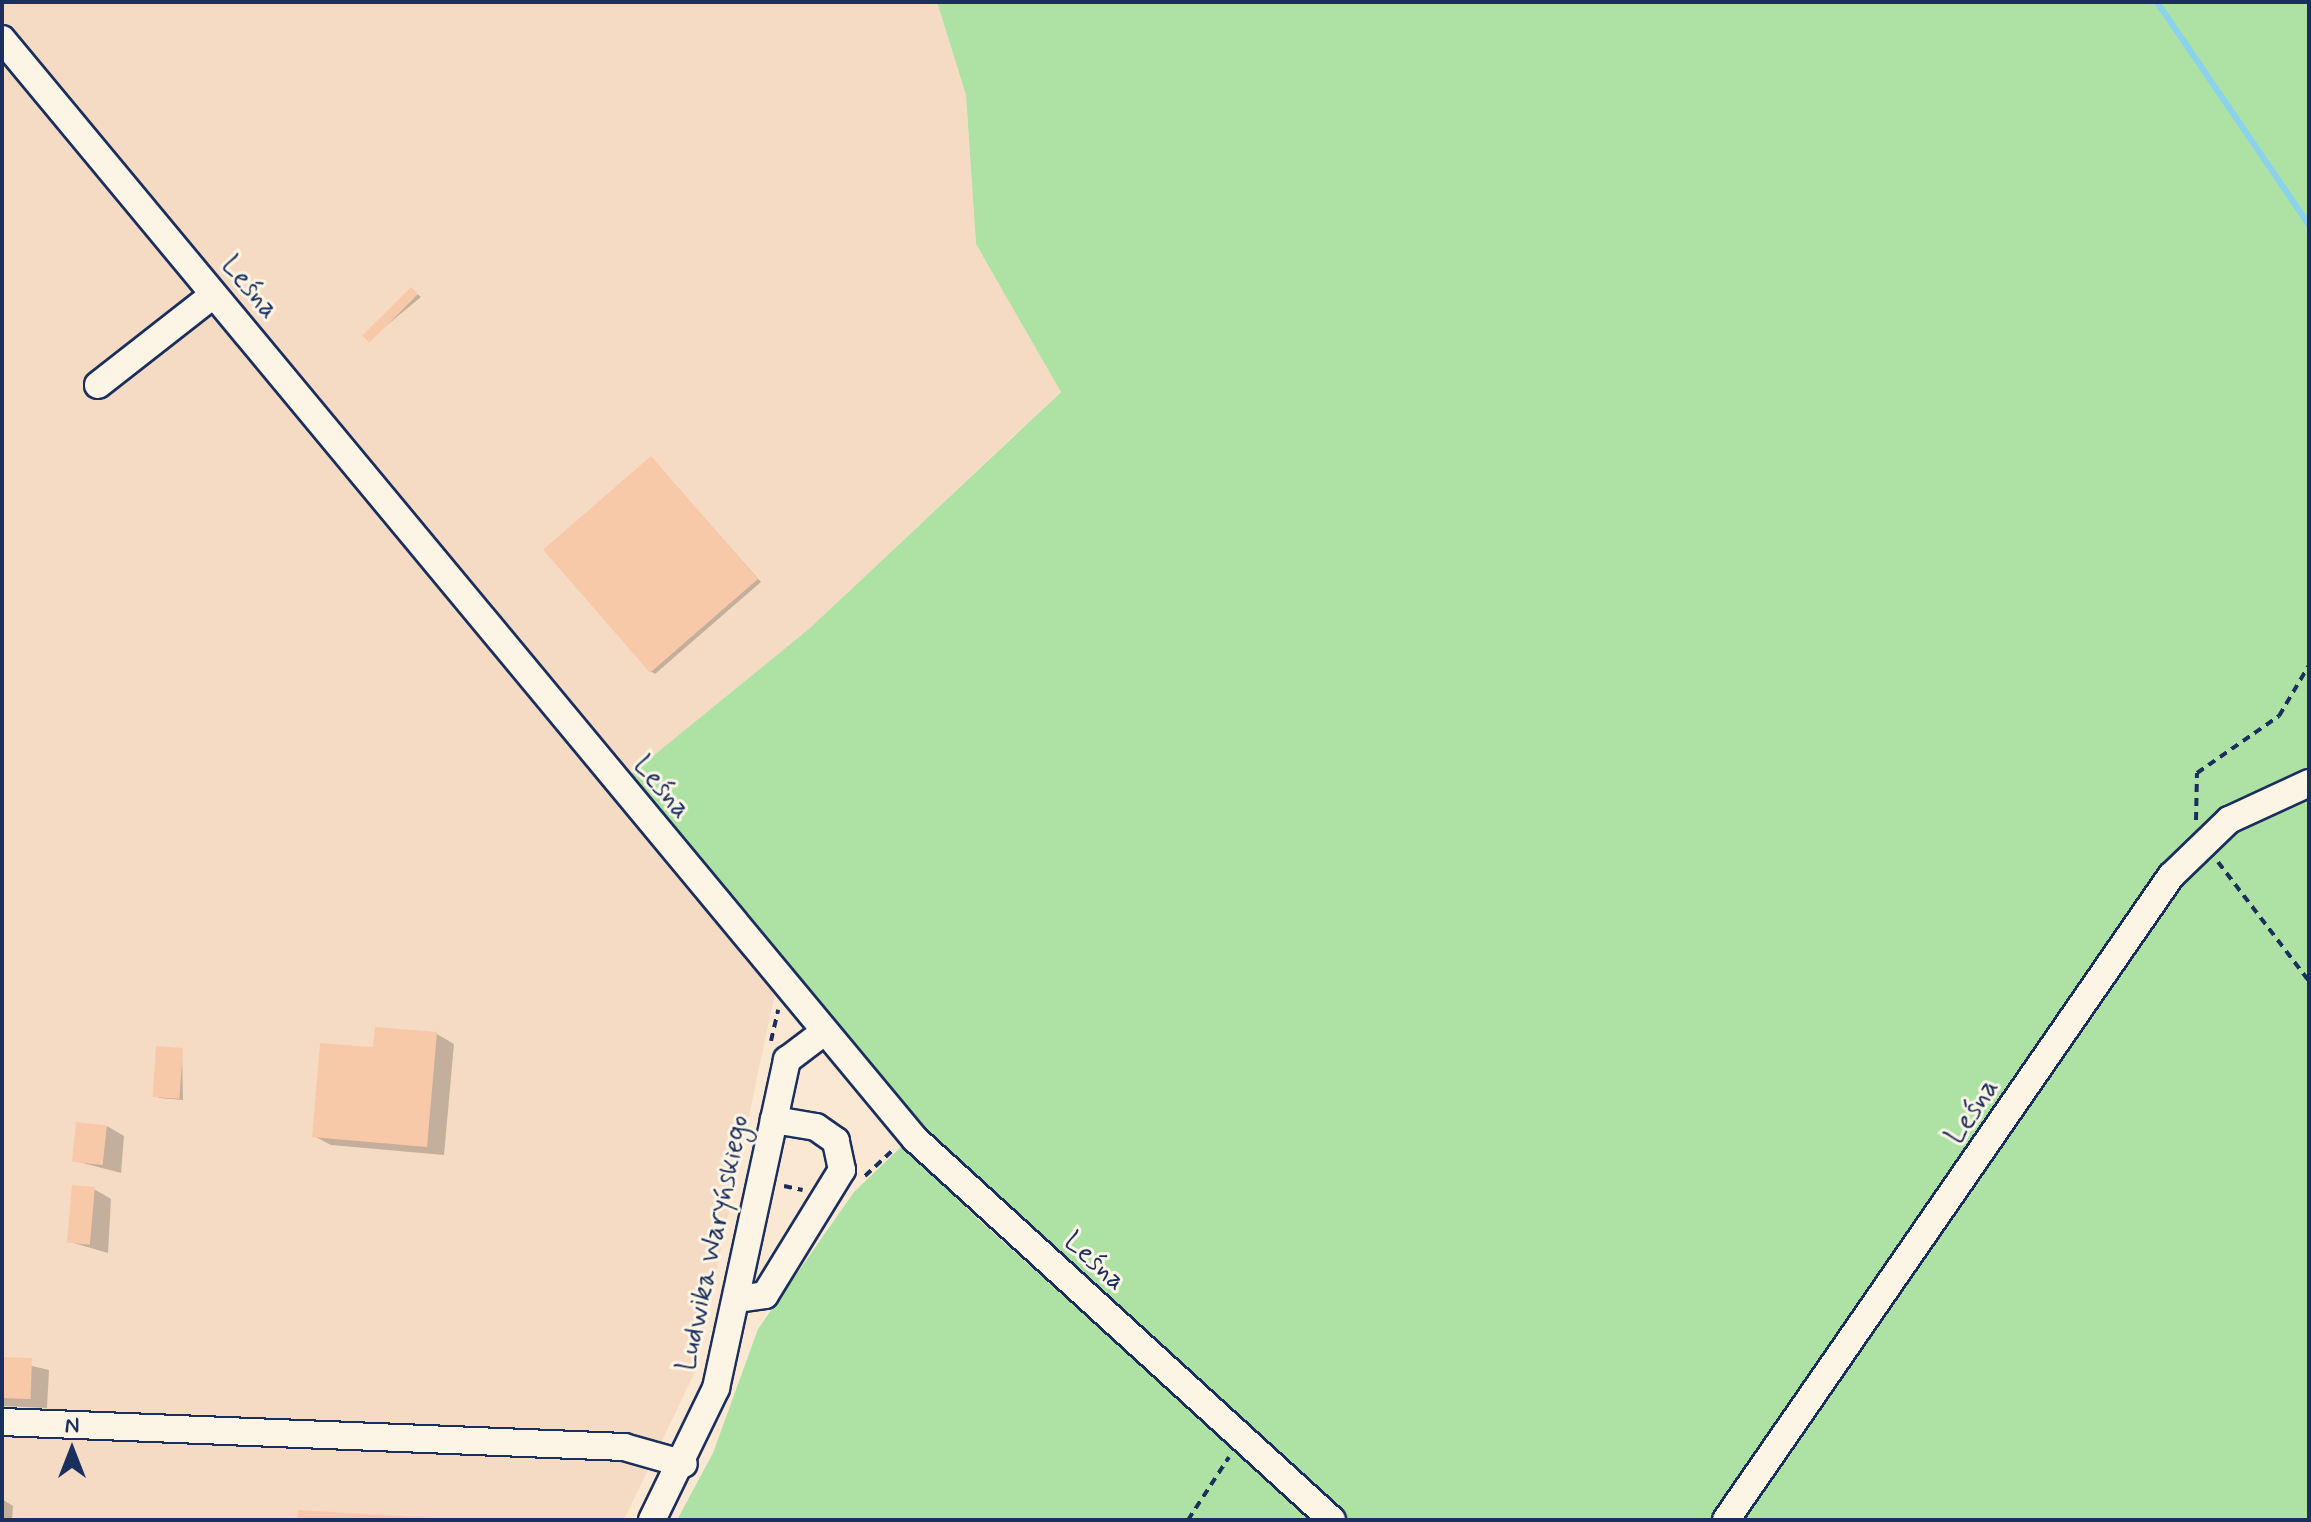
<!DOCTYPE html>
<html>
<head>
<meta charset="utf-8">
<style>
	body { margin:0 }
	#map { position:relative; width:2311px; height:1522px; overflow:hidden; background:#fbe8d3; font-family:Mynerve,sans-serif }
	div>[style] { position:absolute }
	.built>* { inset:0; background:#f6dbc4 }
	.green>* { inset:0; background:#ade2a4 }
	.shadow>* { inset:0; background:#0003 }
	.stream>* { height:6px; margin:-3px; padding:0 3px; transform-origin:3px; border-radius:3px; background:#8bd2ed }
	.building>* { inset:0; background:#f8c9a8; transform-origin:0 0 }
	.path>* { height:4px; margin-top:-2px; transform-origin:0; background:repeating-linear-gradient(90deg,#1b2f5e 0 8px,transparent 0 14px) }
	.roads { filter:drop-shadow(2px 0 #1b2f5e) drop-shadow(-2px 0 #1b2f5e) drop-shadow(0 2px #1b2f5e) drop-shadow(0 -2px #1b2f5e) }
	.minor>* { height:26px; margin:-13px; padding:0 13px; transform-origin:13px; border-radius:13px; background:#fcf5e5 }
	span { translate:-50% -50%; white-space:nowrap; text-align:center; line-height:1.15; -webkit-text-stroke:6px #fcf5e5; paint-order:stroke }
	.street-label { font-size:28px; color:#1b2f5e }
	.frame { position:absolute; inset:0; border:4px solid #1b2f5e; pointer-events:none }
	.north { position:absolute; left:32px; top:1410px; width:80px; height:80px; -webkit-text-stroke:6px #fcf5e5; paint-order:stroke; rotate:0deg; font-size:22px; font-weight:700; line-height:32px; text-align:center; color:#1b2f5e }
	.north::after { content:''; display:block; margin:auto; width:28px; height:36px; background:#1b2f5e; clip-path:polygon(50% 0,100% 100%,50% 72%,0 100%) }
</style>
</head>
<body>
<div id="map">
	<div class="built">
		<div style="clip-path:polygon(2px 2px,937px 2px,966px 95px,976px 244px,1061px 391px,810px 628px,626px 778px,793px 974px,775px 993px,695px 1372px,624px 1520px,2px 1520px)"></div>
	</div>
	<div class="green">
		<div style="clip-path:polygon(937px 2px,2309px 2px,2309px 770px,2211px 824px,1717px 1520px,1350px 1520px,959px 1166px,626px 778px,810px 628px,1061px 392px,976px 244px,966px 95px)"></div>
		<div style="clip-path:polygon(2309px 796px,2309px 1520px,1736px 1520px,2189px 871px,2229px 838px)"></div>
		<div style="clip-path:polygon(902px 1146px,979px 1220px,1312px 1520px,677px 1520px,713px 1453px,758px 1329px,854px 1192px)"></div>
	</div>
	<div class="shadow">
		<div style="clip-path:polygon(411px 289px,421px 297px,369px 340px)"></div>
		<div style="clip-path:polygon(652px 459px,761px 582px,655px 674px,650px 671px)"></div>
		<div style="clip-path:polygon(437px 1034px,454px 1044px,444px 1155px,331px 1145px,314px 1136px,375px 1050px)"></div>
		<div style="clip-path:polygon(182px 1050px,183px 1100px,159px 1098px,154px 1095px)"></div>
		<div style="clip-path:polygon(107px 1126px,124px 1136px,121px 1173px,75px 1161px)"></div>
		<div style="clip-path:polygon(94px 1189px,111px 1199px,108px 1253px,70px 1242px)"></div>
		<div style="clip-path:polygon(2px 1359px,49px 1370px,47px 1408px,2px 1406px)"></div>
		<div style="clip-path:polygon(2px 1499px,13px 1506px,12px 1520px,2px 1520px)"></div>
	</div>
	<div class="stream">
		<div style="left:2157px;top:2px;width:270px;rotate:55.7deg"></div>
	</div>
	<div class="building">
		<div style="left:411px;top:287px;width:10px;height:69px;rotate:45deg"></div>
		<div style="left:651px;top:456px;width:163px;height:143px;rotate:49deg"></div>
		<div style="clip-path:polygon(375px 1027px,437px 1032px,427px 1147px,312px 1137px,320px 1043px,373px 1047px)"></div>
		<div style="left:156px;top:1046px;width:27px;height:51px;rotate:4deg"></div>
		<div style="left:76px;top:1122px;width:31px;height:40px;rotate:6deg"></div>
		<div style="left:72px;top:1185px;width:23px;height:58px;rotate:5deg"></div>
		<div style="left:2px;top:1357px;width:30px;height:41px;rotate:2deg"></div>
		<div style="clip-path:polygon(298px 1510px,434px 1518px,434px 1520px,297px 1520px)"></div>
	</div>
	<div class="path">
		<div style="left:2196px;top:820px;width:47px;rotate:-88.8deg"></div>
		<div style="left:2197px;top:773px;width:100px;rotate:-34.8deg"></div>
		<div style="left:2279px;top:716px;width:59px;rotate:-59.5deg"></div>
		<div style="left:2218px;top:862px;width:150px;rotate:52.6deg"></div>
		<div style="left:771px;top:1041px;width:32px;rotate:-77deg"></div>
		<div style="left:865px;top:1176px;width:40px;rotate:-43deg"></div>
		<div style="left:784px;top:1186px;width:19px;rotate:12deg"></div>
		<div style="left:1188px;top:1520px;width:75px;rotate:-56.9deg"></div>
	</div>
	<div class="roads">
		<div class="minor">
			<div style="left:2px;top:39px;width:1430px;rotate:50.31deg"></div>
			<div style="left:915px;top:1139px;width:565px;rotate:42.42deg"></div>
			<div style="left:98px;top:385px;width:146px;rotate:-38deg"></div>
			<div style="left:738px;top:1299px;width:27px;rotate:-8deg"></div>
			<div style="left:765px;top:1295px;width:147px;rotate:-58.4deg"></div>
			<div style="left:842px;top:1170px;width:30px;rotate:-102deg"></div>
			<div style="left:836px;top:1141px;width:24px;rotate:-145deg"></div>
			<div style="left:816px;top:1127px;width:43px;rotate:-170.5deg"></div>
			<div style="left:2px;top:1422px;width:623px;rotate:2.3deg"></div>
			<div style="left:624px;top:1447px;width:62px;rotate:15.8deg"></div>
			<div style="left:652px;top:1520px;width:147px;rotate:-64.1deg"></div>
			<div style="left:716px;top:1388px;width:336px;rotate:-77.8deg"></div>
			<div style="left:787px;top:1060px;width:46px;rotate:-37.1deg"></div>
			<div style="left:1726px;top:1520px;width:783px;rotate:-55.36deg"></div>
			<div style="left:2171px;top:876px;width:81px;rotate:-44deg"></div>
			<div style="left:2229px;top:820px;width:88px;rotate:-24.8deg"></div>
		</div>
	</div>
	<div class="street-label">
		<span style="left:249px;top:288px;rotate:50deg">Leśna</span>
		<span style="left:661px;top:788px;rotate:50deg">Leśna</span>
		<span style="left:1973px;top:1112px;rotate:-56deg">Leśna</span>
		<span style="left:714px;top:1243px;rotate:-78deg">Ludwika Waryńskiego</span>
		<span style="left:1094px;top:1262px;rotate:42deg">Leśna</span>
	</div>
	<div class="frame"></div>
	<div class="north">N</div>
</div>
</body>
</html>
